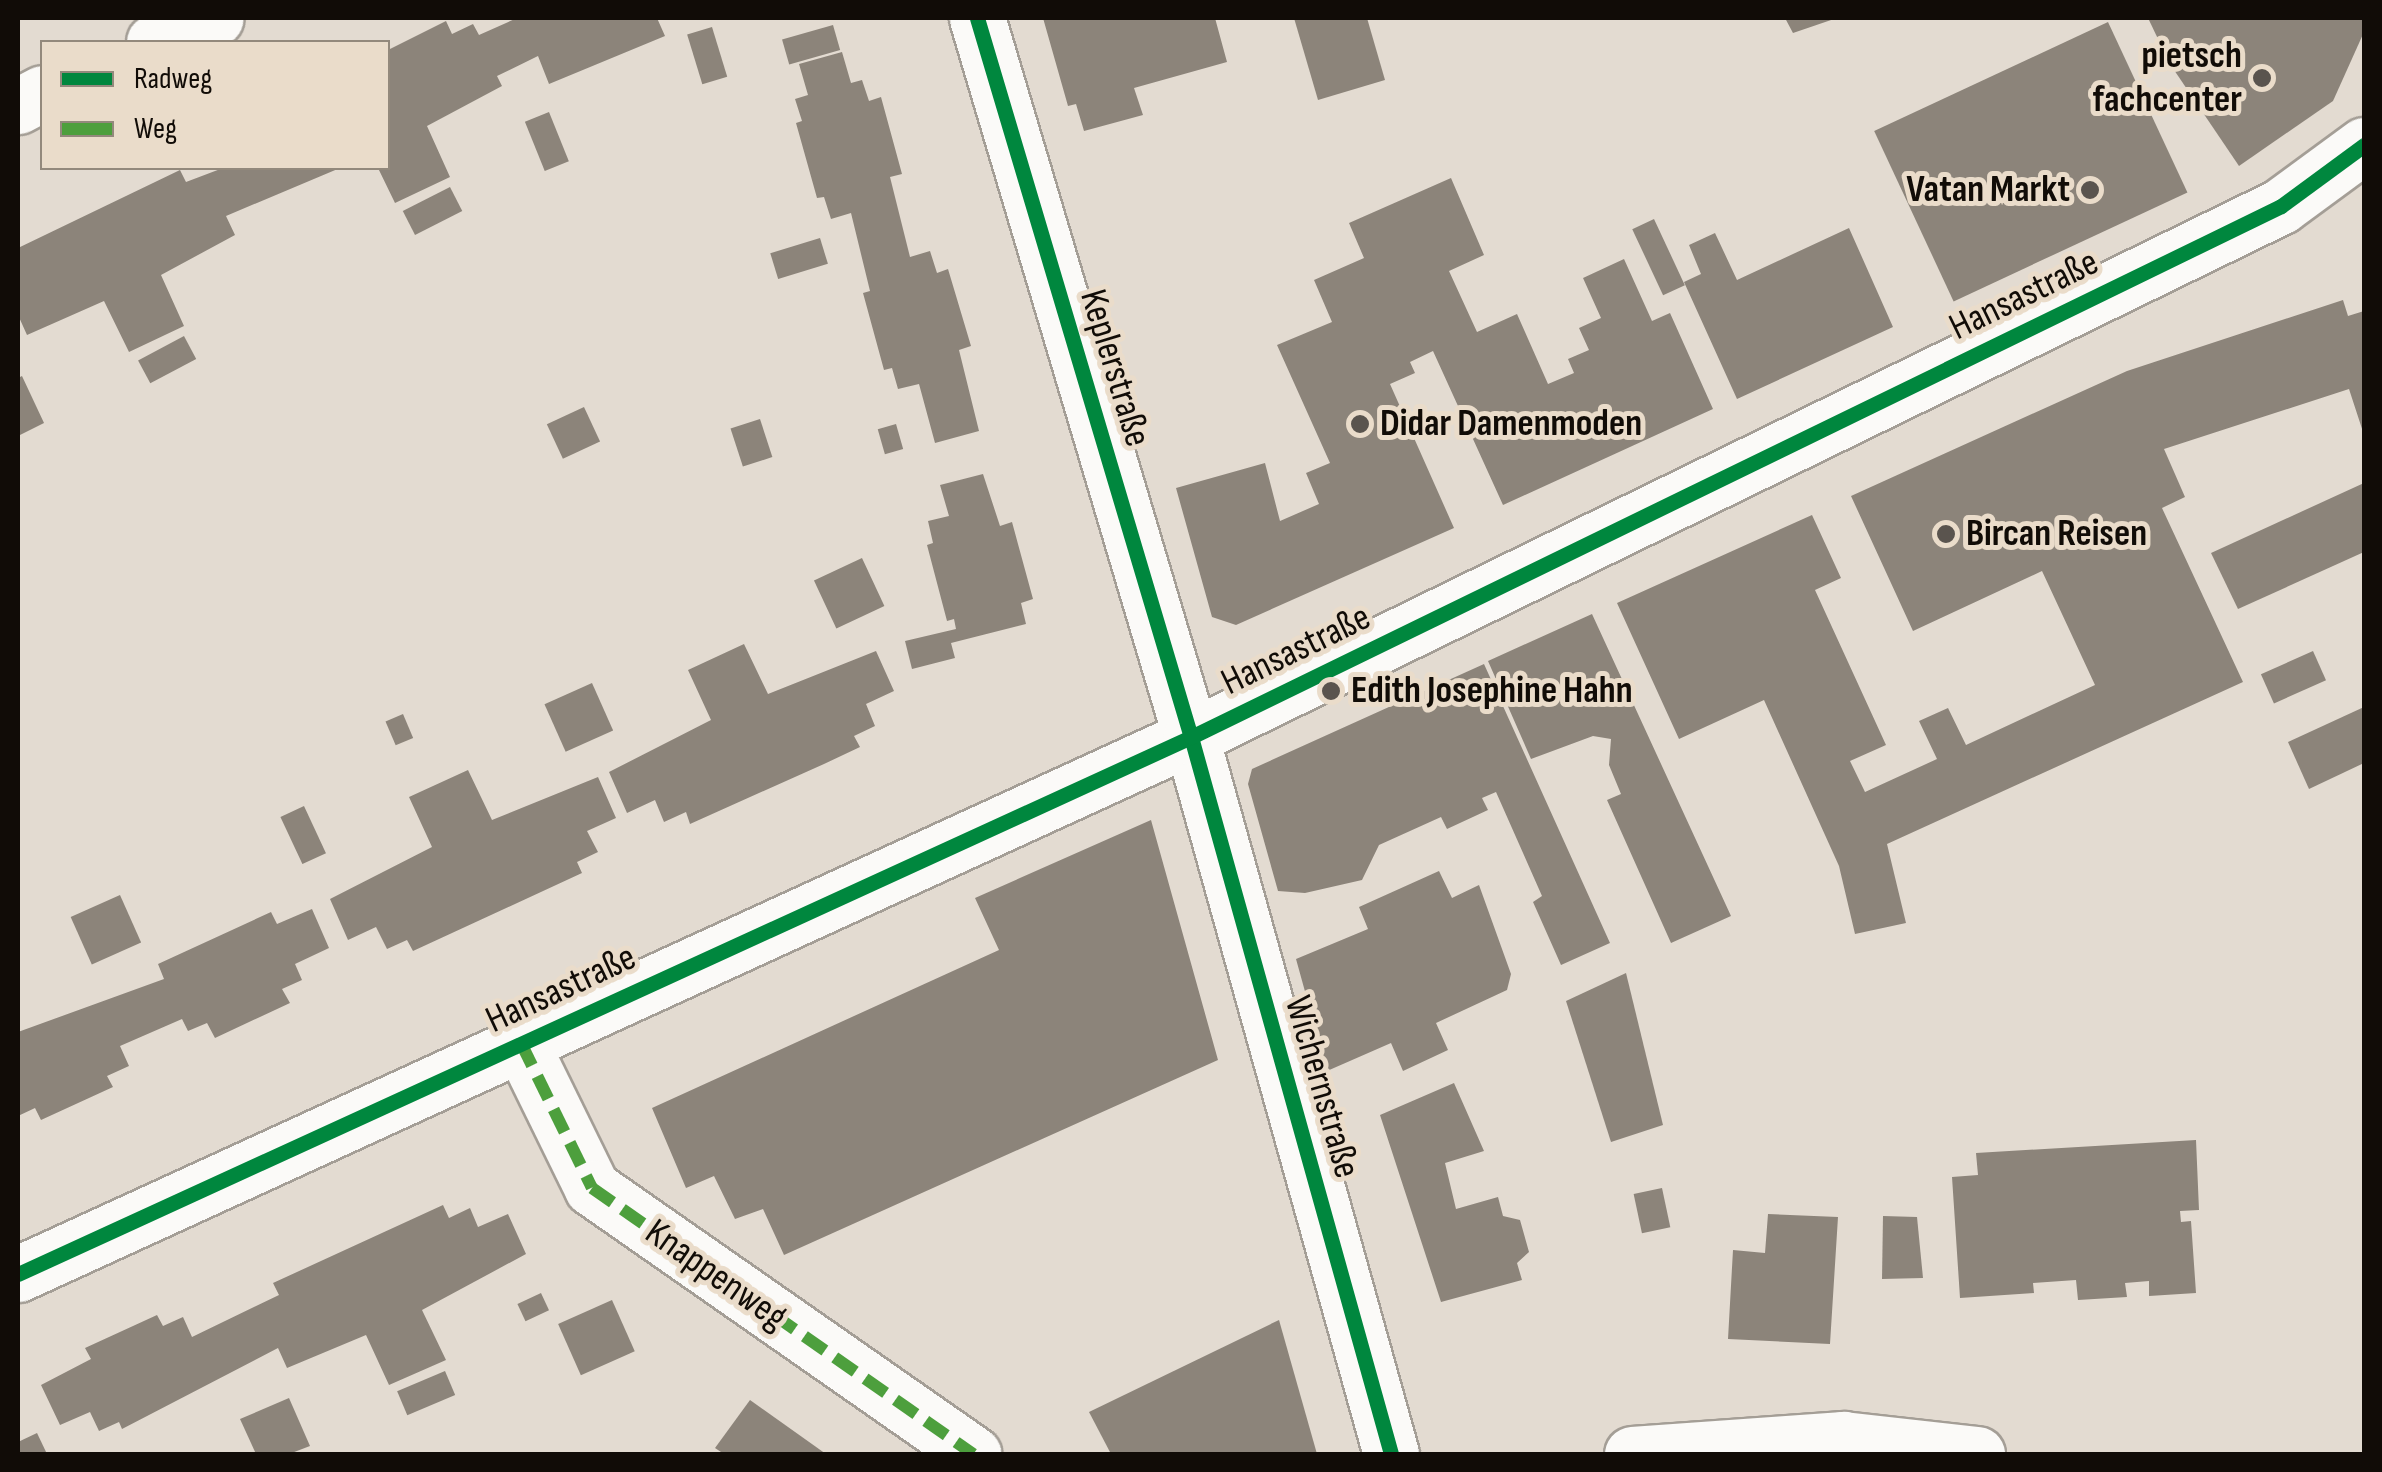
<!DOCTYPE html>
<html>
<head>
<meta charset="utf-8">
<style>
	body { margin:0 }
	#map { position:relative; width:2382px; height:1472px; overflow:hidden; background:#e3dbd1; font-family:"Sofia Sans Condensed",sans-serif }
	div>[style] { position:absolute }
	.building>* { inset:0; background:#8c847a; transform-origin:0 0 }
	.roads { filter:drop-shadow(2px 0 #a49e96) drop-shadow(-2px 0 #a49e96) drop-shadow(0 2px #a49e96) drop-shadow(0 -2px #a49e96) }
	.street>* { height:55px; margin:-27.5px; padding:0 27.5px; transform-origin:27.5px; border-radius:27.5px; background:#fbfaf8 }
	.quiet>* { height:12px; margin-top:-6px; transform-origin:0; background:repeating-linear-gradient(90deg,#4d9f3d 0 25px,transparent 0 37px) }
	.cycleway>* { height:15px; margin:-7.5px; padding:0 7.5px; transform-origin:7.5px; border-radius:7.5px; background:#00873e }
	.dots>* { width:28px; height:28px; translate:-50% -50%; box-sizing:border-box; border:5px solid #eadcca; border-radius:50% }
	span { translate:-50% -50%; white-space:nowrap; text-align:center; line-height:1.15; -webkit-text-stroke:10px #eadcca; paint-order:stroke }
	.poi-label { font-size:38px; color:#110c07; font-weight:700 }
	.right { translate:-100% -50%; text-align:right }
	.left { translate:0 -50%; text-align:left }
	.street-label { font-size:38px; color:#110c07 }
	.frame { position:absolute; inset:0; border:20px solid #110c07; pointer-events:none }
	.legend { position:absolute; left:40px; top:40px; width:350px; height:130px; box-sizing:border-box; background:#eadcca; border:2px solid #93897c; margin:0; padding:12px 18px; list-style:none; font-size:30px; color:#110c07 }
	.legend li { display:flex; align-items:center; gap:20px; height:50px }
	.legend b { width:50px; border:2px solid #93897c }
</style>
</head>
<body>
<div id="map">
	<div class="building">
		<div style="clip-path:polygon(517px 18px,657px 18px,665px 36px,549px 84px,538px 56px,497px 76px,502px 86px,427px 126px,450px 177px,395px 203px,378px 168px,388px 168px,388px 50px,446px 21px,452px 34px,473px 24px,479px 35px)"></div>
		<div style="clip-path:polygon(1043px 18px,1215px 18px,1227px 62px,1134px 88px,1143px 115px,1084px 131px,1076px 104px,1068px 106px)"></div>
		<div style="clip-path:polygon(1294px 18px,1367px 18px,1385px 80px,1318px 100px)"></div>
		<div style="clip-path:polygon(1785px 18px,1837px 18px,1793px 33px)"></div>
		<div style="clip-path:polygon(2148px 18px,2364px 18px,2364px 32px,2333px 101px,2239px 166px,2170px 64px)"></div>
		<div style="left:2108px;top:22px;width:188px;height:258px;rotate:65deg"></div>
		<div style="left:833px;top:25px;width:26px;height:53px;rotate:74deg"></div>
		<div style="left:712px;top:27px;width:52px;height:26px;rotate:73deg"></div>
		<div style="clip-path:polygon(842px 52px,851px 83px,862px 80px,869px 101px,881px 97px,902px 174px,890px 177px,910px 257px,930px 251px,937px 273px,948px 269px,971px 346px,959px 350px,979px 431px,935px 443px,919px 384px,898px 389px,892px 368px,884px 370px,863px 293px,870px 291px,851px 213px,831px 219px,824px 197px,817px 198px,796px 123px,802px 121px,795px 99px,808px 95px,799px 64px)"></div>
		<div style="left:549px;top:112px;width:53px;height:26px;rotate:68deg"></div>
		<div style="clip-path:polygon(223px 168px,340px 168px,226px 216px,235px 235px,161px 275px,184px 326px,129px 352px,104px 301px,27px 335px,18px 315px,18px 248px,180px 170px,186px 182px)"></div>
		<div style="clip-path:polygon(1451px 178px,1484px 255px,1449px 271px,1477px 332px,1517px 314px,1548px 384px,1574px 373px,1568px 359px,1589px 350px,1579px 328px,1601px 318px,1583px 278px,1624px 259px,1652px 321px,1670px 313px,1713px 409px,1503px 505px,1433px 351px,1410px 362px,1415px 373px,1390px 384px,1454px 528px,1236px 625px,1212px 617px,1176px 488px,1265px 463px,1280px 521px,1319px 504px,1306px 473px,1330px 463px,1277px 345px,1332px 322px,1314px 280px,1364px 258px,1349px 223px)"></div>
		<div style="left:450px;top:187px;width:27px;height:53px;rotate:63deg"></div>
		<div style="left:1654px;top:219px;width:73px;height:24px;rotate:65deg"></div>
		<div style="clip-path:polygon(1849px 228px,1893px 327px,1737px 399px,1684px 282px,1701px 274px,1689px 245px,1715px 233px,1737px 280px)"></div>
		<div style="left:820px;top:238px;width:27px;height:52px;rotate:73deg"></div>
		<div style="clip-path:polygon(2343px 300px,2348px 316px,2364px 311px,2364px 435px,2349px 389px,2164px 449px,2185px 497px,2162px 508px,2243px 682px,1887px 844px,1906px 923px,1855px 934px,1839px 866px,1764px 700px,1679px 739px,1617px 603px,1812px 515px,1841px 578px,1815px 590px,1886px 745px,1850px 761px,1865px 792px,1937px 759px,1919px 721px,1948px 708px,1966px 745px,2095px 685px,2042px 571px,1913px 631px,1851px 496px,2127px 371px)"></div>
		<div style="left:184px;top:336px;width:26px;height:52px;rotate:62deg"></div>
		<div style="clip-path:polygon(22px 376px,44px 423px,20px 435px,18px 378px)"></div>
		<div style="left:584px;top:407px;width:38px;height:41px;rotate:65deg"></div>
		<div style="left:760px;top:419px;width:40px;height:31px;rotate:72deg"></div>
		<div style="left:896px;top:424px;width:26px;height:19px;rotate:74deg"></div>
		<div style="clip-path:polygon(983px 474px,1000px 526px,1012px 522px,1033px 599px,1021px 603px,1026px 624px,951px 643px,955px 658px,912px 669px,905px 641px,956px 629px,954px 619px,947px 621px,927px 545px,933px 543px,928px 521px,949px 516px,940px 485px)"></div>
		<div style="clip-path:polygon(2364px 483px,2364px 552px,2238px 609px,2211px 553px)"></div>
		<div style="left:862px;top:558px;width:53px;height:53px;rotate:65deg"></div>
		<div style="clip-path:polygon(1592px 614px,1731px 916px,1671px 943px,1607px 800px,1621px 794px,1609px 765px,1611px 739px,1593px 736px,1531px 759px,1488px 661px)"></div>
		<div style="clip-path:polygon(744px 644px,768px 694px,876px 651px,894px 691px,866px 704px,875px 726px,854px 736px,860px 747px,824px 764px,690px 824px,686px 812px,664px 822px,655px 800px,627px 813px,609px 772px,711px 720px,688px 670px)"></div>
		<div style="left:2313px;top:651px;width:32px;height:57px;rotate:66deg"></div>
		<div style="clip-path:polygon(1484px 664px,1610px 943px,1561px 965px,1533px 902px,1542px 896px,1496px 792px,1482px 798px,1488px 810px,1447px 829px,1441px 817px,1379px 845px,1362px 880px,1305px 893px,1278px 891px,1248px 784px,1252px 769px)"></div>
		<div style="left:592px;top:683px;width:52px;height:52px;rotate:66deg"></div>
		<div style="clip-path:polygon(2364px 707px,2364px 763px,2309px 789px,2288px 742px)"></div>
		<div style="left:403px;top:714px;width:26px;height:19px;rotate:67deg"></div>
		<div style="clip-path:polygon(468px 770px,492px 820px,598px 777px,616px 818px,587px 831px,598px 852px,577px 862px,582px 873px,413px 951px,407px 940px,387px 949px,376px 927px,348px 940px,330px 899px,432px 847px,409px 797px)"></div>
		<div style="left:304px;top:806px;width:52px;height:26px;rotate:65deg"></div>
		<div style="clip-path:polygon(1151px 820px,1218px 1060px,784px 1255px,763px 1209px,735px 1219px,714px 1176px,686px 1188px,652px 1108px,999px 950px,975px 898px)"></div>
		<div style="clip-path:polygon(1439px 871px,1452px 898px,1479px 885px,1511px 974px,1507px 990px,1436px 1023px,1448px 1050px,1403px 1071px,1391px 1043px,1327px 1071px,1296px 959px,1368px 929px,1359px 907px)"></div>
		<div style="left:120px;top:895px;width:52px;height:54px;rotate:66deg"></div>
		<div style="clip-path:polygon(312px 909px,329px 948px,295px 964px,302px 980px,282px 989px,290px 1003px,215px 1038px,207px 1023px,188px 1031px,182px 1019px,120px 1046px,129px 1066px,107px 1076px,113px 1087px,41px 1120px,35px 1108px,18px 1116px,18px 1032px,164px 979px,158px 964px,271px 912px,277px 924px)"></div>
		<div style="clip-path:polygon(1626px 973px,1663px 1125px,1611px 1142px,1566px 1001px)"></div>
		<div style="clip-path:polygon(1454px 1083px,1484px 1151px,1445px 1163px,1456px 1209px,1498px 1197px,1503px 1216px,1520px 1220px,1529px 1252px,1517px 1263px,1522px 1280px,1441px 1302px,1380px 1115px)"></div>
		<div style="clip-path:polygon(2196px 1140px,2199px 1210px,2180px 1211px,2181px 1222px,2191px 1221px,2196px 1293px,2149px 1296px,2149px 1281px,2125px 1283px,2127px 1297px,2078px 1300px,2076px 1280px,2033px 1283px,2034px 1293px,1960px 1298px,1952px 1177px,1978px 1175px,1976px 1153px)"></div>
		<div style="left:1662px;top:1188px;width:40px;height:29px;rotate:78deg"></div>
		<div style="clip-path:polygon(443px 1205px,449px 1218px,470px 1208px,478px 1227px,508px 1214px,526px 1254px,422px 1310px,446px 1360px,389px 1385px,366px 1335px,287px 1368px,278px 1348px,122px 1429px,119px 1422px,99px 1431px,90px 1412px,60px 1425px,41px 1385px,91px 1359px,85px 1348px,157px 1315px,163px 1326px,183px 1317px,192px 1337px,279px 1295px,273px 1283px)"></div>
		<div style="clip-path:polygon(1768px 1214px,1838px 1217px,1830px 1344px,1728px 1339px,1733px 1250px,1765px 1253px)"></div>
		<div style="clip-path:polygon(1883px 1216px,1917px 1217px,1923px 1278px,1882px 1279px)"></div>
		<div style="left:541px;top:1293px;width:19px;height:26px;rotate:65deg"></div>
		<div style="left:612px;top:1300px;width:56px;height:59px;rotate:66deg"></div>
		<div style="clip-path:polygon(1279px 1320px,1317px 1454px,1111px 1454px,1089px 1412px)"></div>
		<div style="left:445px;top:1371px;width:26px;height:52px;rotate:67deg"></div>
		<div style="clip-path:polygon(289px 1398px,310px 1446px,289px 1454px,256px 1454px,240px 1419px)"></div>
		<div style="clip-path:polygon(750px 1400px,826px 1454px,724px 1454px,715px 1448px)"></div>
		<div style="clip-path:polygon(37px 1433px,47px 1454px,18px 1454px,18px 1442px)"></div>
	</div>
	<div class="roads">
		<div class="street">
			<div style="left:977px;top:18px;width:750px;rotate:73.43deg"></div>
			<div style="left:1191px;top:737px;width:744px;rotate:74.41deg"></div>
			<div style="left:154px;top:42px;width:66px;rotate:-21.2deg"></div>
			<div style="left:18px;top:106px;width:27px;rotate:-28deg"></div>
			<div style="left:521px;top:1043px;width:161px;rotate:63.9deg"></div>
			<div style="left:592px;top:1188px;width:465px;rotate:34.9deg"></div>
			<div style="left:18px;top:1274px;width:1290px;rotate:-24.6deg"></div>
			<div style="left:1191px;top:737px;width:1212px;rotate:-25.97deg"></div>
			<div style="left:2281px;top:206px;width:103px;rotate:-36.3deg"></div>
			<div style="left:1632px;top:1454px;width:212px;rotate:-4.1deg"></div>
			<div style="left:1843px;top:1439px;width:135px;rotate:6.4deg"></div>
		</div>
	</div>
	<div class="quiet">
		<div style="left:521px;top:1043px;width:161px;rotate:63.9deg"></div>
		<div style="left:592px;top:1188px;width:465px;rotate:34.9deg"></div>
	</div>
	<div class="cycleway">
		<div style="left:977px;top:18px;width:750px;rotate:73.43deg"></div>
		<div style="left:1191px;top:737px;width:744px;rotate:74.41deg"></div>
		<div style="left:18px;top:1274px;width:1290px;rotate:-24.6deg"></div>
		<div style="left:1191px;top:737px;width:1212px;rotate:-25.97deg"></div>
		<div style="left:2281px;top:206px;width:103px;rotate:-36.3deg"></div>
	</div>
	<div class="dots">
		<div style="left:2262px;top:78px;background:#5a544e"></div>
		<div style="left:2090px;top:190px;background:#5a544e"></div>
		<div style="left:1360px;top:424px;background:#5a544e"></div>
		<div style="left:1946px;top:534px;background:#5a544e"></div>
		<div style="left:1331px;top:691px;background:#5a544e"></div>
	</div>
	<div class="poi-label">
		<span class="right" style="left:2242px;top:78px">pietsch<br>fachcenter</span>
		<span class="right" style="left:2070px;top:190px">Vatan Markt</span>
		<span class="left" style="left:1380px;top:424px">Didar Damenmoden</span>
		<span class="left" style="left:1966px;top:534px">Bircan Reisen</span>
		<span class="left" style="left:1351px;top:691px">Edith Josephine Hahn</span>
	</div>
	<div class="street-label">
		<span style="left:2024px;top:295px;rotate:-26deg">Hansastraße</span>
		<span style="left:1115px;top:368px;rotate:73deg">Keplerstraße</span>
		<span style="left:1296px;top:650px;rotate:-26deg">Hansastraße</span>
		<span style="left:561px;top:989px;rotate:-25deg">Hansastraße</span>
		<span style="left:1322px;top:1087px;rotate:74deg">Wichernstraße</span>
		<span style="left:716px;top:1275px;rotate:35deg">Knappenweg</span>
	</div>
	<div class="frame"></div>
	<ul class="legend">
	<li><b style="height:12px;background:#00873e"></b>Radweg</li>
	<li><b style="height:12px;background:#4d9f3d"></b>Weg</li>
	</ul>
</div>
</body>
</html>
